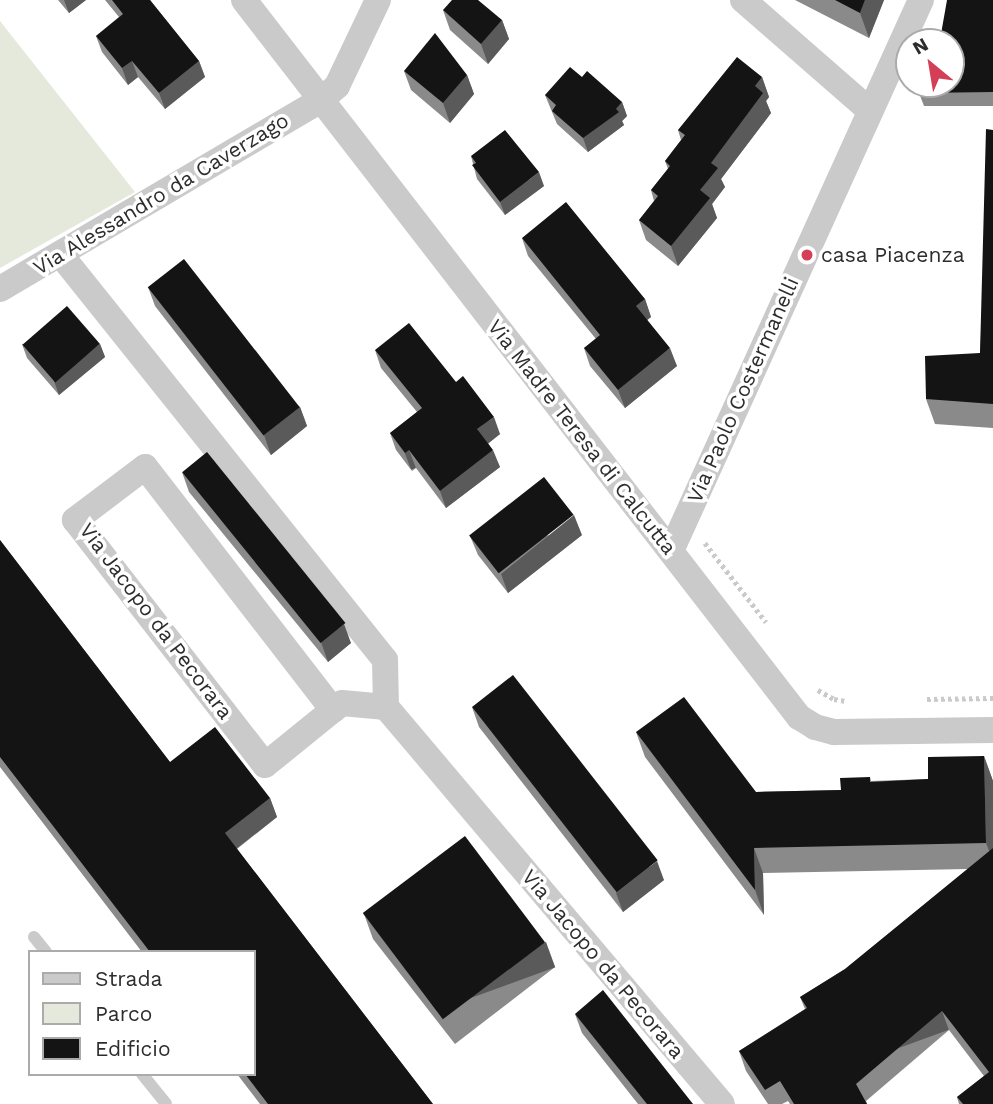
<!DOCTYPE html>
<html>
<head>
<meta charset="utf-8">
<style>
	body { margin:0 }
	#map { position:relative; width:993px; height:1104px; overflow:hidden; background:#fff; font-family:"Work Sans",sans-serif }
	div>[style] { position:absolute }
	.green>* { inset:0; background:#e4e9dc }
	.path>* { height:4.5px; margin-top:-2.25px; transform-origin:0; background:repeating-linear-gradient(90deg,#cacaca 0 3.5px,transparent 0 7px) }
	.service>* { height:12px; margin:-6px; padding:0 6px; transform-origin:6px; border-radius:6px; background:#cacaca }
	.minor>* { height:26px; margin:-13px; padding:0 13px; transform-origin:13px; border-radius:13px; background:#cacaca }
	.wall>* { inset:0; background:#8a8a8a }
	.shaded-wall>* { inset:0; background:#5a5a5a; transform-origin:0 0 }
	.building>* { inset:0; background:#141414; transform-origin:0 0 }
	.dots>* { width:19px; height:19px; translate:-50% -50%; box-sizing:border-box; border:4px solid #fff; border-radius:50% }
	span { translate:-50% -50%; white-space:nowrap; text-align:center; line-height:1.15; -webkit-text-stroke:7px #fff; paint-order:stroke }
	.street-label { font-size:21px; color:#2d2d2d }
	.poi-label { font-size:21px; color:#2d2d2d }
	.left { translate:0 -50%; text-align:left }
	.legend { position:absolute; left:28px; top:950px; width:228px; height:126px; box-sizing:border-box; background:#fff; border:2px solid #ababab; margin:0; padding:9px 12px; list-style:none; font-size:21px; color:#2d2d2d }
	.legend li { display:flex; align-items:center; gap:14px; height:35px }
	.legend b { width:35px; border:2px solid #ababab }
	.north { position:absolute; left:895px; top:28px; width:70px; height:70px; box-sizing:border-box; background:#fff; border:2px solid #ababab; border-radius:50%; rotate:330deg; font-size:19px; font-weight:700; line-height:28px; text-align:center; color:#2d2d2d }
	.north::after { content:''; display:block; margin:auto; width:24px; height:32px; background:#d43f57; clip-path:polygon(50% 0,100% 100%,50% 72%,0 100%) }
</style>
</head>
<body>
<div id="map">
	<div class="green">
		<div style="clip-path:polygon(0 21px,135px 192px,0 268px)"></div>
	</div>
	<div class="path">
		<div style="left:705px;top:543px;width:100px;rotate:52.3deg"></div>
		<div style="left:818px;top:690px;width:18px;rotate:29deg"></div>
		<div style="left:834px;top:699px;width:11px;rotate:10deg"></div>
		<div style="left:927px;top:699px;width:66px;rotate:-0.9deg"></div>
	</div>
	<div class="service">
		<div style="left:34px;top:937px;width:19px;rotate:51deg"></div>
		<div style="left:142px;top:1074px;width:38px;rotate:51deg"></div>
	</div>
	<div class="minor">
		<div style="left:244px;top:0;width:907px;rotate:52.26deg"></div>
		<div style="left:799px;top:717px;width:19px;rotate:32deg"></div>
		<div style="left:815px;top:727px;width:20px;rotate:15deg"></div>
		<div style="left:834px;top:732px;width:159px;rotate:-0.7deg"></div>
		<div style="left:743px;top:0;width:167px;rotate:41.1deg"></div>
		<div style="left:60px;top:254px;width:520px;rotate:51.32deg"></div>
		<div style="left:385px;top:660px;width:47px;rotate:88.8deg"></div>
		<div style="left:0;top:289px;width:373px;rotate:-30.5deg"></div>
		<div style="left:321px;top:100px;width:21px;rotate:-41deg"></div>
		<div style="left:337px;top:86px;width:95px;rotate:-64.5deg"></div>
		<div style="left:671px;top:551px;width:605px;rotate:-65.6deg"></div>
		<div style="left:333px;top:710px;width:307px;rotate:-127.7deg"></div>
		<div style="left:145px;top:467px;width:88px;rotate:142.9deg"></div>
		<div style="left:75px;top:520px;width:310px;rotate:52.2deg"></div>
		<div style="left:265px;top:765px;width:87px;rotate:-39deg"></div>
		<div style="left:333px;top:710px;width:11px;rotate:-38deg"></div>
		<div style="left:342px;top:703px;width:44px;rotate:5.2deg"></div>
		<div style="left:386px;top:707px;width:520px;rotate:49.76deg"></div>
	</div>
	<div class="wall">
		<div style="clip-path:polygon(58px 0,86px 0,69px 13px)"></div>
		<div style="clip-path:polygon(105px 0,150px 0,199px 61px,205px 77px,165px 109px,138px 77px,128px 85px,102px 52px,96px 36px,119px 17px)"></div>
		<div style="clip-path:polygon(795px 0,884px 0,869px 38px)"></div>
		<div style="clip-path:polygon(993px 0,993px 106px,924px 106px,919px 93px,941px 34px)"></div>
		<div style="clip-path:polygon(443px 10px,502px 20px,509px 39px,488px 64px,450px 30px)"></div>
		<div style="clip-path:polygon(404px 71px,467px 75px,474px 94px,450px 123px,411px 90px)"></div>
		<div style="clip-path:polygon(582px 77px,622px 102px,627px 116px,622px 121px,624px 125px,588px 152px,557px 124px,545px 95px)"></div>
		<div style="clip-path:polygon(762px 77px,769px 97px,766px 101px,771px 113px,721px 179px,725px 187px,712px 204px,717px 218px,678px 266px,646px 240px,639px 220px,654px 201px,651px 190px,668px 169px,665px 161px,681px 140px,678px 130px)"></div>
		<div style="clip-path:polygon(993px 130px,993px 428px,935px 424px,926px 399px,980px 353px)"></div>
		<div style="clip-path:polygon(471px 156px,544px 186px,505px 215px,477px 179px)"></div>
		<div style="clip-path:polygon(522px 238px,645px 299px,651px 317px,647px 320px,677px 366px,625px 408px,590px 366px,584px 348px,596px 339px,528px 256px)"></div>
		<div style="clip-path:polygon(148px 287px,300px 407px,307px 426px,271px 455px,155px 306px)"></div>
		<div style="clip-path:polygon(22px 344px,100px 344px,105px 357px,59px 395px,27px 358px)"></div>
		<div style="clip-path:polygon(375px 350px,456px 382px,500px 434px,488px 443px,500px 467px,446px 508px,416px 468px,412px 471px,396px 450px,390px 433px,417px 412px,381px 368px)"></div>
		<div style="clip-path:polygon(182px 472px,351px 643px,328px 662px,189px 492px)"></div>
		<div style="clip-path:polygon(582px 535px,508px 593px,478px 555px,470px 536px)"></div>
		<div style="clip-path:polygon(0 540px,170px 762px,270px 798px,277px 817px,237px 849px,433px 1104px,260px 1104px,237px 1074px,254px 1074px,254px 952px,142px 952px,0 767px)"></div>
		<div style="clip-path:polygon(472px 707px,664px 880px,623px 912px,479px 727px)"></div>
		<div style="clip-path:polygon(636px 732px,756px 792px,841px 790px,870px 777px,871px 781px,928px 779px,984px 756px,993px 781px,993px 1104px,959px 1104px,957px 1097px,984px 1076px,949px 1030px,866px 1101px,867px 1104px,790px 1104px,788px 1101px,782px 1104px,768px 1104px,746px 1071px,739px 1051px,805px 1009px,800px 997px,845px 969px,968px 869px,763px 873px,764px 915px,645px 757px)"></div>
		<div style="clip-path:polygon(364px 914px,555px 967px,455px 1044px,373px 939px)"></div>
		<div style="clip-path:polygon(575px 1014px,693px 1104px,638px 1104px,582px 1033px)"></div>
	</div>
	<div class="shaded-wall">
		<div style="clip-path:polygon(64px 0,86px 0,69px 13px)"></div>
		<div style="clip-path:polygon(865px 0,884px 0,869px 38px,860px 13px)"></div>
		<div style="clip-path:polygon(502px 20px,509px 39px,488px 64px,481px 44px)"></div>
		<div style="clip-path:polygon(132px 61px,138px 77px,128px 85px,122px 68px)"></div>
		<div style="clip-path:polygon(199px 61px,205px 77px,165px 109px,159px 93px)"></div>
		<div style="clip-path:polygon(467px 75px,474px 94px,450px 123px,443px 103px)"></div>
		<div style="clip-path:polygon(762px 77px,769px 97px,766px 101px,771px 113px,721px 179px,725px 187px,712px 204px,717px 218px,678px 266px,671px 246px,700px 190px,711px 163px,755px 86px)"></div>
		<div style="clip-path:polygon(622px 102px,627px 116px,622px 121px,624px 125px,588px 152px,583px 138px,616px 109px)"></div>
		<div style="clip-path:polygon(539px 172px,544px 186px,505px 215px,500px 202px)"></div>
		<div style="clip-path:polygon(645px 299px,651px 317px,642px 324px,636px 306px)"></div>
		<div style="clip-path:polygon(100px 344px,105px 357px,59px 395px,54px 381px)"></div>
		<div style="clip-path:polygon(670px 348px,677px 366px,625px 408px,618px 390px)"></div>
		<div style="clip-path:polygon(300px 407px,307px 426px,271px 455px,264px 435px)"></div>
		<div style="clip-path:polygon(494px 417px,500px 434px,484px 447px,477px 429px)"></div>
		<div style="left:409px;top:450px;width:19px;height:5px;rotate:69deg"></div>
		<div style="clip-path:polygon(493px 450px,500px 467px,446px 508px,440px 491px)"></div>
		<div style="clip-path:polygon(574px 515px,582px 535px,508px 593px,501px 574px)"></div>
		<div style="clip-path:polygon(344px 624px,351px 643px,328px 662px,321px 642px)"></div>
		<div style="clip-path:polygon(984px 756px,993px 781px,993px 861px,986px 843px)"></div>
		<div style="clip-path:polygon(270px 798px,277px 817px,232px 852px,225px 833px)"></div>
		<div style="clip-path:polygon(754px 848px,763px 873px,764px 915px,755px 890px)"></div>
		<div style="clip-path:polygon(657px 861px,664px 880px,623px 912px,616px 893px)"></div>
		<div style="left:546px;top:942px;width:27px;height:126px;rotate:70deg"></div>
		<div style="left:942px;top:1011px;width:20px;height:113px;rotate:70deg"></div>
	</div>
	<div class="building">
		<div style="clip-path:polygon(112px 0,150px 0,199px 61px,159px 93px,132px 61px,122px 68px,96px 36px,123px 14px)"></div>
		<div style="clip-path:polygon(452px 0,478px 0,502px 20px,481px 44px,443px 10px)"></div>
		<div style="clip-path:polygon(835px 0,865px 0,860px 13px)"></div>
		<div style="clip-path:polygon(947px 0,993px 0,993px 92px,919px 93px,920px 84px,951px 84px,951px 42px,922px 42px,923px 35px,941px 34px)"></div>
		<div style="clip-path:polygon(435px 33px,467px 75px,443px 103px,404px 71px)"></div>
		<div style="clip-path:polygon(737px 57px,762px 77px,755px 86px,763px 93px,711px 163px,718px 168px,700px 190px,710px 198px,671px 246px,639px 220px,658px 196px,651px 190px,670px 166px,665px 161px,685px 135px,678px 130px)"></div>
		<div style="clip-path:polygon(570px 67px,582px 77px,587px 71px,622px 102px,616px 109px,619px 112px,583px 138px,552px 111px,556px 105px,545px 95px)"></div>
		<div style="clip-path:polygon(986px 129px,993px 130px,993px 404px,926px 399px,925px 356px,980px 353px)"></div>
		<div style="clip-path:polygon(505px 130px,539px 172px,500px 202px,472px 165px,476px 163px,471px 156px)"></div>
		<div style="clip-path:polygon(566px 202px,645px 299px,636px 306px,670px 348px,618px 390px,584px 348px,600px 335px,522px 238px)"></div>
		<div style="left:184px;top:259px;width:188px;height:46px;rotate:52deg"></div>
		<div style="left:67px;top:306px;width:50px;height:59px;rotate:49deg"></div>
		<div style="clip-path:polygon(409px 323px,456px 382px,463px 376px,494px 417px,477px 429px,493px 450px,440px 491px,409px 450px,405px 453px,390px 433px,422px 408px,375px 350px)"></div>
		<div style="left:207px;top:452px;width:220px;height:32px;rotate:51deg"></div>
		<div style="left:544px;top:477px;width:48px;height:95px;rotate:52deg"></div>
		<div style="clip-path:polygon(0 540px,170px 762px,215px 727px,270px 798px,225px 833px,433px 1104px,268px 1104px,245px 1074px,254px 1074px,254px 952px,150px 952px,0 757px)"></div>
		<div style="left:513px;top:675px;width:235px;height:52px;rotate:52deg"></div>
		<div style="clip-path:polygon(684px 697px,756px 792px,841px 790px,840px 778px,870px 777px,870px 782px,928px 779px,928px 757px,984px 756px,986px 843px,754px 848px,755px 890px,636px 732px)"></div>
		<div style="left:465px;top:836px;width:133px;height:128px;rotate:53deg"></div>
		<div style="clip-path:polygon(993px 848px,993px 1104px,963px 1104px,957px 1097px,989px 1072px,942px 1011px,856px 1084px,867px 1104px,794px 1104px,780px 1081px,765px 1090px,739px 1051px,807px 1008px,800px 997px,845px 969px)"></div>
		<div style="clip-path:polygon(603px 990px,693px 1104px,647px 1104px,575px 1014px)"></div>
	</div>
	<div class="dots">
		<div style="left:807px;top:255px;background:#d43f57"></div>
	</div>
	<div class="street-label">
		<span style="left:161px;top:194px;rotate:-31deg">Via Alessandro da Caverzago</span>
		<span style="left:743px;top:390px;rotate:-66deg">Via Paolo Costermanelli</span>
		<span style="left:582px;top:437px;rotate:52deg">Via Madre Teresa di Calcutta</span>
		<span style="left:156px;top:621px;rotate:53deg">Via Jacopo da Pecorara</span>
		<span style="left:603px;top:964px;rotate:50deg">Via Jacopo da Pecorara</span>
	</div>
	<div class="poi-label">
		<span class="left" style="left:821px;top:255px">casa Piacenza</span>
	</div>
	<ul class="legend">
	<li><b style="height:9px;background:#cacaca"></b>Strada</li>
	<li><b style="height:19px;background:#e4e9dc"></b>Parco</li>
	<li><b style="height:19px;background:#141414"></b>Edificio</li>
	</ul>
	<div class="north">N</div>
</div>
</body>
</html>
